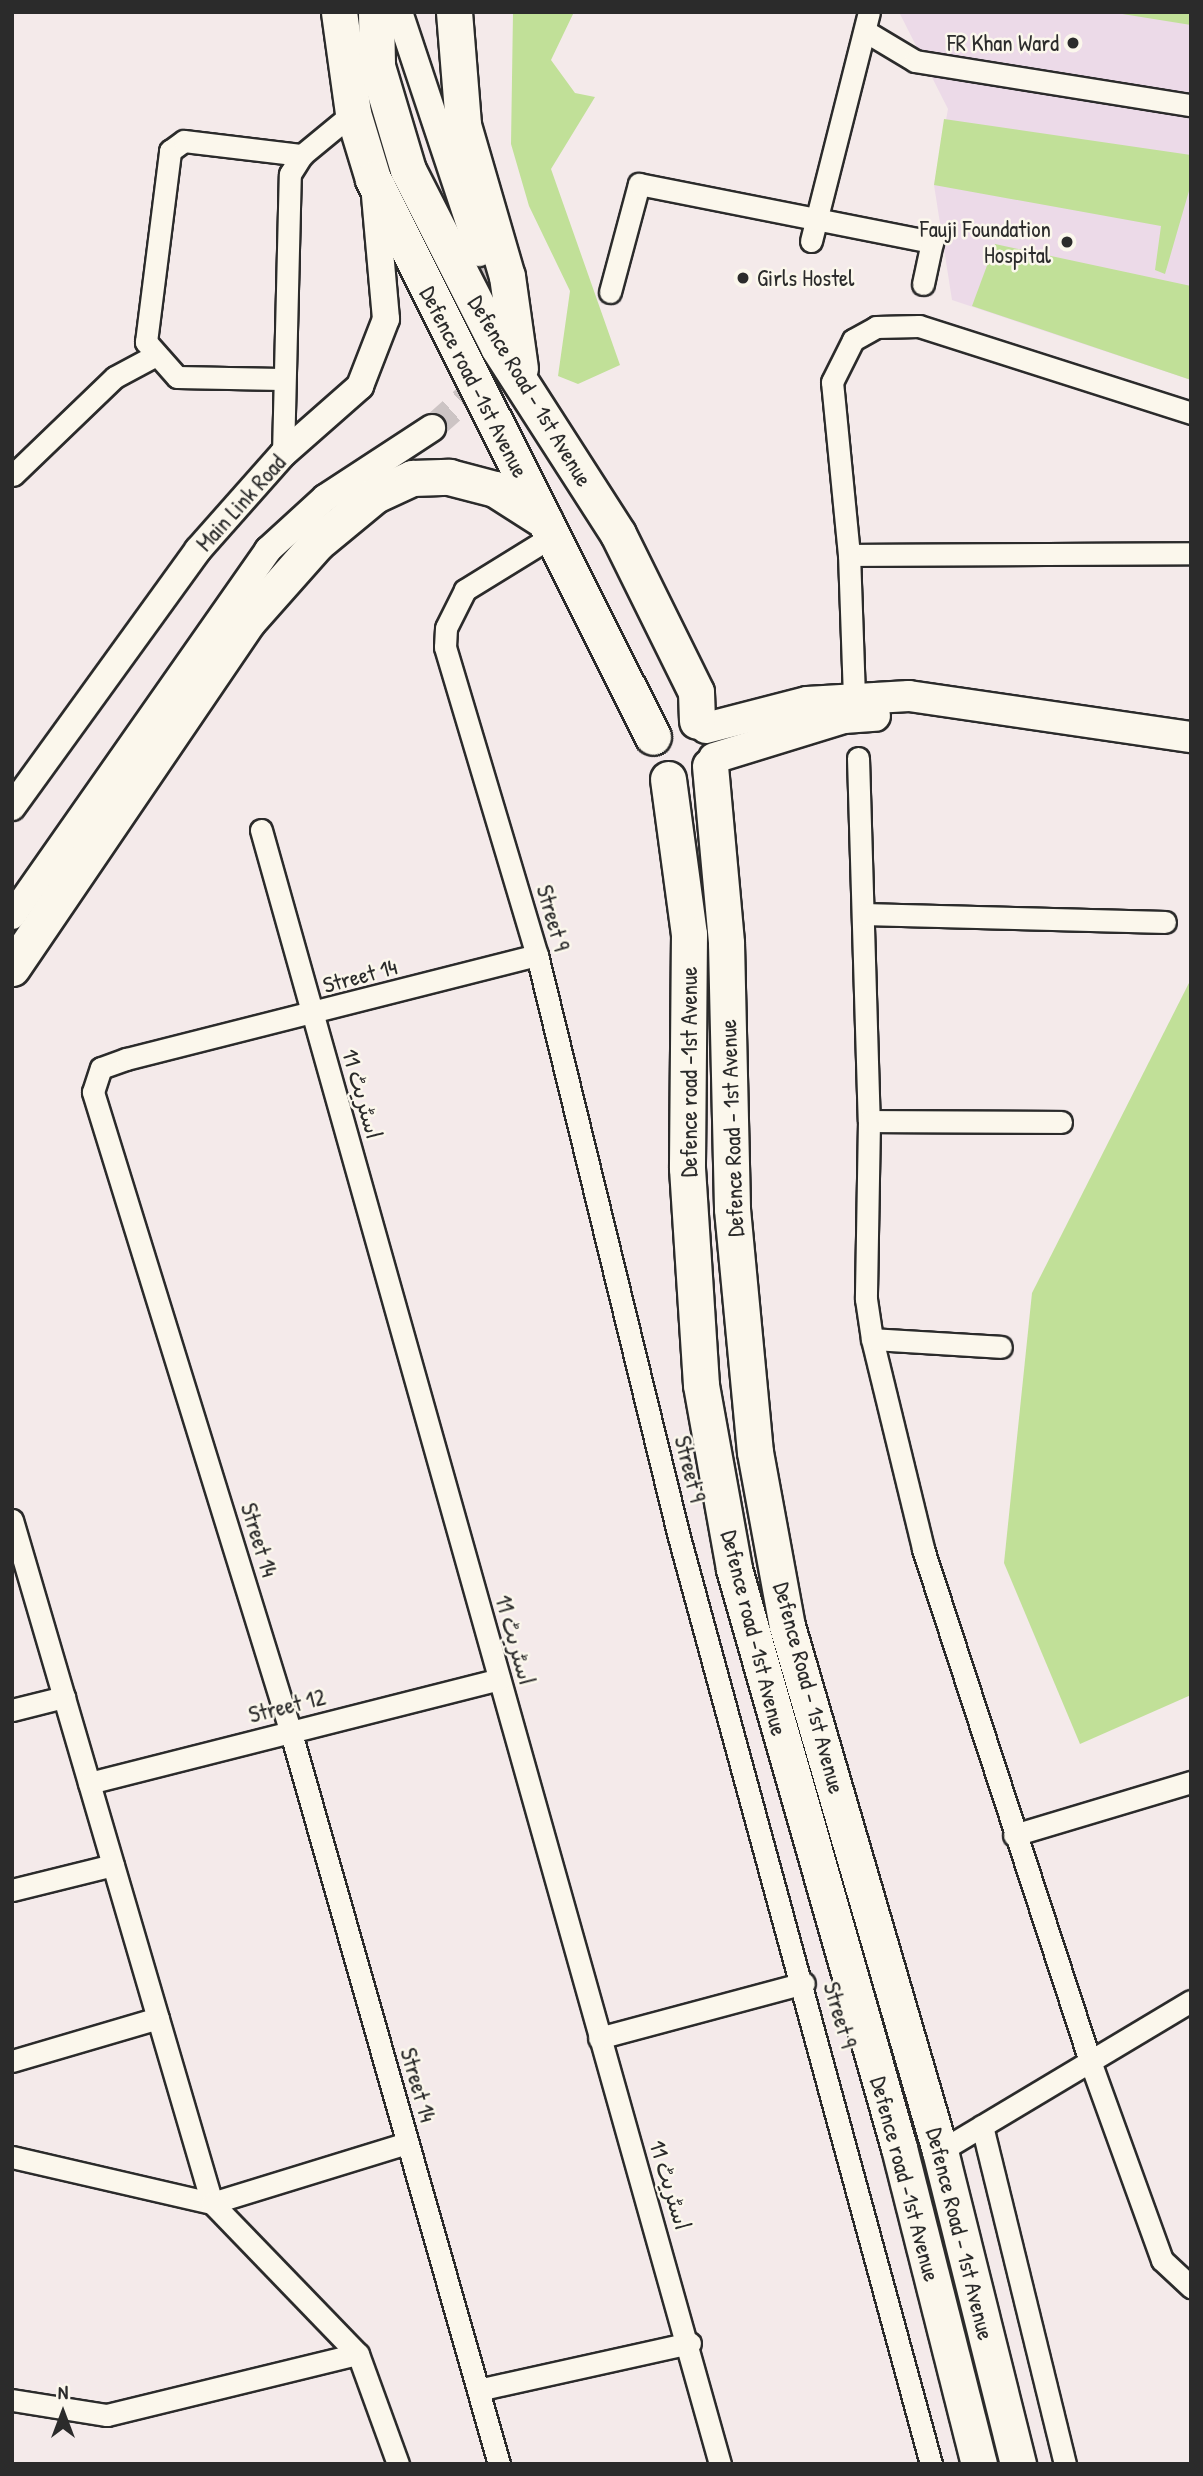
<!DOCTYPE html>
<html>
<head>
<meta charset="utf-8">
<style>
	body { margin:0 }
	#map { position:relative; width:1203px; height:2476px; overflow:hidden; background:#f4eaea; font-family:"Patrick Hand","Playpen Sans Arabic",sans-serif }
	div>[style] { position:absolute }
	.built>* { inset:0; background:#ecdae8 }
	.green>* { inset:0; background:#c1e098 }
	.tertiary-tunnel>* { height:26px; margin-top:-13px; transform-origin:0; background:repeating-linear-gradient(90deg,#ccc4c4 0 26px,transparent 0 39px) }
	.roads { filter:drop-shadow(2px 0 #2b2b2b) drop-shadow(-2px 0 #2b2b2b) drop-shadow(0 2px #2b2b2b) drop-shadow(0 -2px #2b2b2b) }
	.minor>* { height:21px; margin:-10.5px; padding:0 10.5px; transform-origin:10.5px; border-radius:10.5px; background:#fbf7ec }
	.tertiary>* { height:26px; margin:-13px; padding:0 13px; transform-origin:13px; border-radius:13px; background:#fbf7ec }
	.secondary>* { height:30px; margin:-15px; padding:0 15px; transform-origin:15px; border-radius:15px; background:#fbf7ec }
	.primary>* { height:35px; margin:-17.5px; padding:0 17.5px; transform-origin:17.5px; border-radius:17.5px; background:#fbf7ec }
	.dots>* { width:19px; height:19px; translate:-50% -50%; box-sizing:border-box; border:4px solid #fbf7ec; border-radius:50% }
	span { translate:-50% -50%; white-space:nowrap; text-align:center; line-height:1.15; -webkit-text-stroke:5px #fbf7ec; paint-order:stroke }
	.poi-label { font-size:23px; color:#2b2b2b }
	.right { translate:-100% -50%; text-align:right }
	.left { translate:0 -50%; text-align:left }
	.street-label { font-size:23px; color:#2b2b2b }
	.frame { position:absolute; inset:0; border:14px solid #2b2b2b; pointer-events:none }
	.north { position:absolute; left:28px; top:2378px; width:70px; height:70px; -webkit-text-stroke:5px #fbf7ec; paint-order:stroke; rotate:0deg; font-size:19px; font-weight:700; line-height:28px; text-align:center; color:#2b2b2b }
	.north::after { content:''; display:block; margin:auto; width:24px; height:32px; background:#2b2b2b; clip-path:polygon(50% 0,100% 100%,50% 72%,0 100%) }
</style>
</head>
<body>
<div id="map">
	<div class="built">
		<div style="clip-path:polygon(899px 12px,1191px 12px,1191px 380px,952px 300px,934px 185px,948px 109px)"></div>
	</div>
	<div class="green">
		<div style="clip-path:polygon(513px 12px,574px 12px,551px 60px,575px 93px,595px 97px,551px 169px,620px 365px,578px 384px,558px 376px,570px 291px,529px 206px,511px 144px)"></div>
		<div style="clip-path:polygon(1110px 12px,1191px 12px,1191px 25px)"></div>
		<div style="clip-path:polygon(944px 119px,1191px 155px,1191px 184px,1165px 274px,1155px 270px,1161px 226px,934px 185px)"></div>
		<div style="clip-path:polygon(995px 244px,1191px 286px,1191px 380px,972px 306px)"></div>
		<div style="clip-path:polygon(1191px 979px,1191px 1695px,1080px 1744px,1004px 1563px,1032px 1293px)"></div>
	</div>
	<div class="tertiary-tunnel">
		<div style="left:432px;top:428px;width:47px;rotate:-41.5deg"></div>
		<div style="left:467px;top:397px;width:54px;rotate:-65.8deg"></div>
		<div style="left:489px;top:348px;width:26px;rotate:-79deg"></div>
		<div style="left:494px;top:322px;width:71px;rotate:-102.3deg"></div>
	</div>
	<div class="roads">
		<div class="minor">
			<div style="left:865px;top:31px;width:58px;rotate:31deg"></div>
			<div style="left:915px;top:61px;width:279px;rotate:9.1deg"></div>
			<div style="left:811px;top:241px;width:236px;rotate:-75.8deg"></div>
			<div style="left:610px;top:292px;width:112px;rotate:-75deg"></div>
			<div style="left:639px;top:184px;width:299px;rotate:11.2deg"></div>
			<div style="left:932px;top:242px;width:43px;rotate:102.1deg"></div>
			<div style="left:281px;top:379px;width:104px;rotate:-178.9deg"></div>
			<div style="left:177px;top:377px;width:47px;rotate:-131.5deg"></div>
			<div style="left:146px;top:342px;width:193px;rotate:-82.8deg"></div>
			<div style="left:170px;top:151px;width:17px;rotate:-36deg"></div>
			<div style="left:184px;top:141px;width:119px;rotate:6.8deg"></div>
			<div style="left:283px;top:454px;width:280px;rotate:-88.6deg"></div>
			<div style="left:290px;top:174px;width:22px;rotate:-58deg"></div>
			<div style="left:302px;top:155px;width:66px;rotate:-39.5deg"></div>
			<div style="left:13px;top:475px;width:141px;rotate:-43.9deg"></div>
			<div style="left:115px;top:377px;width:44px;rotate:-28.3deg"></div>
			<div style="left:554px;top:535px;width:105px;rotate:148.3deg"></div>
			<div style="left:465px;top:590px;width:42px;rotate:116.6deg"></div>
			<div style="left:446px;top:628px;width:19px;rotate:93deg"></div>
			<div style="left:445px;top:647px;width:321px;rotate:73.4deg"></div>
			<div style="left:537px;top:955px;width:599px;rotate:76.29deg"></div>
			<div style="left:679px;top:1537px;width:961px;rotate:74.79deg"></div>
			<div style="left:849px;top:555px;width:342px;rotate:-0.3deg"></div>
			<div style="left:854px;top:697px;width:142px;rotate:-92deg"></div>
			<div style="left:849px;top:555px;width:174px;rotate:-95.6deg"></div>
			<div style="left:832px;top:382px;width:47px;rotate:-63.4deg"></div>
			<div style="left:853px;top:340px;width:26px;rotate:-29deg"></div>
			<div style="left:876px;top:327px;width:43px;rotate:-1.3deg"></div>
			<div style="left:919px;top:326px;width:286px;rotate:17.7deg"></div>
			<div style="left:858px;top:758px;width:363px;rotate:88.3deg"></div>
			<div style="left:869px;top:1121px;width:178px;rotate:91deg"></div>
			<div style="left:866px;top:1299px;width:40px;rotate:81.5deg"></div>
			<div style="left:872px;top:1339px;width:216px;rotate:76.3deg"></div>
			<div style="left:923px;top:1549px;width:539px;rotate:71.94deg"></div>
			<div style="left:1090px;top:2061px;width:212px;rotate:70.1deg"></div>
			<div style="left:1162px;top:2260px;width:40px;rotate:43deg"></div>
			<div style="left:261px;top:830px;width:1697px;rotate:74.31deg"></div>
			<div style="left:864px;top:914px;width:301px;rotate:1.5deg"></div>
			<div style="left:869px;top:1121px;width:192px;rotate:0.3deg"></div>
			<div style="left:872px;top:1339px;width:129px;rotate:3.5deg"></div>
			<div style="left:12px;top:1520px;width:712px;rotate:73.68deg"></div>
			<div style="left:212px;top:2203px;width:204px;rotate:-17.1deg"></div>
			<div style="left:12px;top:1710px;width:54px;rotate:-14deg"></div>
			<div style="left:89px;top:1783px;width:423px;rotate:-14.2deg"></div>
			<div style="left:1014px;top:1835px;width:185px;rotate:-16.7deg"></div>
			<div style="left:12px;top:1890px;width:104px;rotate:-13.9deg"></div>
			<div style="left:599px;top:2038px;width:212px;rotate:-15deg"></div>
			<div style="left:12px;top:2061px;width:152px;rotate:-16.4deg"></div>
			<div style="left:982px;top:2126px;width:348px;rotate:76.2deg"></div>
			<div style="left:940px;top:2151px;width:292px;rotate:-30.9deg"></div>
			<div style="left:12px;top:2157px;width:205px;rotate:13deg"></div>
			<div style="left:212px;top:2203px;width:210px;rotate:46deg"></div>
			<div style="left:358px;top:2354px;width:117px;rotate:70deg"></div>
			<div style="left:478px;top:2390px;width:217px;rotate:-12.5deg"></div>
			<div style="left:12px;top:2400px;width:96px;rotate:9deg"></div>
			<div style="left:107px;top:2415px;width:258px;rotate:-13.7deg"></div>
			<div style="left:499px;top:2464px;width:760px;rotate:-105.88deg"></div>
			<div style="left:291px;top:1733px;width:671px;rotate:-107.17deg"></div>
			<div style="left:93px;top:1092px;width:25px;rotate:-72deg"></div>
			<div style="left:101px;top:1068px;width:27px;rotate:-20deg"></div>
			<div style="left:126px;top:1059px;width:424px;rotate:-14.2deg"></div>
		</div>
		<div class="tertiary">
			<div style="left:399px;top:12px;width:254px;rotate:71.6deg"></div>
			<div style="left:12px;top:807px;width:317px;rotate:-54.1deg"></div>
			<div style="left:198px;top:550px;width:128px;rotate:-48.5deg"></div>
			<div style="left:283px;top:454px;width:103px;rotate:-41.4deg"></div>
			<div style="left:360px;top:386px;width:72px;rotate:-68.8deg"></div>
			<div style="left:386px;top:319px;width:123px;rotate:-95.1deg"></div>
			<div style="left:12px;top:916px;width:447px;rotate:-55deg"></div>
			<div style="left:268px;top:550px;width:77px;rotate:-42.4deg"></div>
			<div style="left:325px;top:498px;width:128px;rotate:-33.2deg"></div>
		</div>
		<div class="secondary">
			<div style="left:706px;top:728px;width:104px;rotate:-14.4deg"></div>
			<div style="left:807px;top:702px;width:102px;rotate:-3.4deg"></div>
			<div style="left:909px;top:696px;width:285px;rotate:8.3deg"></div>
			<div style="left:714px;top:758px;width:136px;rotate:-17.1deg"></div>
			<div style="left:844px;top:718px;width:31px;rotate:-4deg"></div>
		</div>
		<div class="primary">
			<div style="left:339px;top:12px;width:102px;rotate:82.1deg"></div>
			<div style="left:353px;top:113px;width:69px;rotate:73.1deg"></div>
			<div style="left:373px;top:179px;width:624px;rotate:63.35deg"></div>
			<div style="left:376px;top:12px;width:54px;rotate:88.9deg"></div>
			<div style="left:377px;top:66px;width:109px;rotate:73.4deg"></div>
			<div style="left:408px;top:170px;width:199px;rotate:63deg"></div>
			<div style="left:498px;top:347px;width:222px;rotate:57.3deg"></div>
			<div style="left:618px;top:534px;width:176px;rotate:63.7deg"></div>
			<div style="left:696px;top:692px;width:29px;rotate:88deg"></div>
			<div style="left:454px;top:12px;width:113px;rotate:85.4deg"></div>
			<div style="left:463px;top:125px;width:157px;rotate:73.8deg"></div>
			<div style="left:507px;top:276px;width:93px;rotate:82deg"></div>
			<div style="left:710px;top:766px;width:178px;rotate:84.8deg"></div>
			<div style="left:726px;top:943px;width:266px;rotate:88.7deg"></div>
			<div style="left:732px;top:1209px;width:244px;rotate:84.6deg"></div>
			<div style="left:755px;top:1452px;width:177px;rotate:79.6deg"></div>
			<div style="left:787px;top:1626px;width:547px;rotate:73.75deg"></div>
			<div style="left:940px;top:2151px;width:323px;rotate:76deg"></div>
			<div style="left:668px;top:779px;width:156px;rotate:82.3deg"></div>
			<div style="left:689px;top:934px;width:234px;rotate:90.5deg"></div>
			<div style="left:687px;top:1168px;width:217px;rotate:86.3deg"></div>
			<div style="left:701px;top:1385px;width:187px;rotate:79.8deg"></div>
			<div style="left:734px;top:1569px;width:602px;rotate:74.09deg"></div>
			<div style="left:899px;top:2148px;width:326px;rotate:75.8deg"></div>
			<div style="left:12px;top:968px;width:420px;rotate:-55.8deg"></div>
			<div style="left:248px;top:621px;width:104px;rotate:-48.5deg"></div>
			<div style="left:317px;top:543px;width:75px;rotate:-39.6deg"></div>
			<div style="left:375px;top:495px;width:41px;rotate:-24.7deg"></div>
			<div style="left:412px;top:478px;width:37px;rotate:-2deg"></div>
			<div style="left:449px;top:477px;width:48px;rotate:14.6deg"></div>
			<div style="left:495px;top:489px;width:59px;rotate:32.6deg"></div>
		</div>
	</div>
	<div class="dots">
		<div style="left:1073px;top:43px;background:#2b2b2b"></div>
		<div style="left:1067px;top:242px;background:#2b2b2b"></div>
		<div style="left:743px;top:278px;background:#2b2b2b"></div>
	</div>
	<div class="poi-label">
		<span class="right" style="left:1059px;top:43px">FR Khan Ward</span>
		<span class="right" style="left:1051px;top:242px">Fauji Foundation<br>Hospital</span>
		<span class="left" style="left:757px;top:278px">Girls Hostel</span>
	</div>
	<div class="street-label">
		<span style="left:474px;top:382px;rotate:63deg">Defence road -1st Avenue</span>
		<span style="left:530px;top:391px;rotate:59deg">Defence Road - 1st Avenue</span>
		<span style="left:241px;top:503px;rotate:-48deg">Main Link Road</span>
		<span style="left:553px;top:918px;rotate:74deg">Street 9</span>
		<span style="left:360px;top:976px;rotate:-15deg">Street 14</span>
		<span style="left:689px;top:1072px;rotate:-90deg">Defence road -1st Avenue</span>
		<span style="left:362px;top:1094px;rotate:74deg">اسٹریٹ 11</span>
		<span style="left:732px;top:1128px;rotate:-92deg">Defence Road - 1st Avenue</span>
		<span style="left:690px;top:1469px;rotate:76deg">Street 9</span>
		<span style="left:259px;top:1540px;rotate:73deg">Street 14</span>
		<span style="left:754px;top:1633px;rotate:76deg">Defence road -1st Avenue</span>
		<span style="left:515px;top:1640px;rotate:74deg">اسٹریٹ 11</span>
		<span style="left:809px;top:1688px;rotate:75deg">Defence Road - 1st Avenue</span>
		<span style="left:287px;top:1706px;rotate:-14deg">Street 12</span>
		<span style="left:840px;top:2015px;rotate:74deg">Street 9</span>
		<span style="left:418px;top:2085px;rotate:74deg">Street 14</span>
		<span style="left:905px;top:2179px;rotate:75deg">Defence road -1st Avenue</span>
		<span style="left:670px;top:2185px;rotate:73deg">اسٹریٹ 11</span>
		<span style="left:960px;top:2234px;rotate:76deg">Defence Road - 1st Avenue</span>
	</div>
	<div class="frame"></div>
	<div class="north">N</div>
</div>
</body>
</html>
